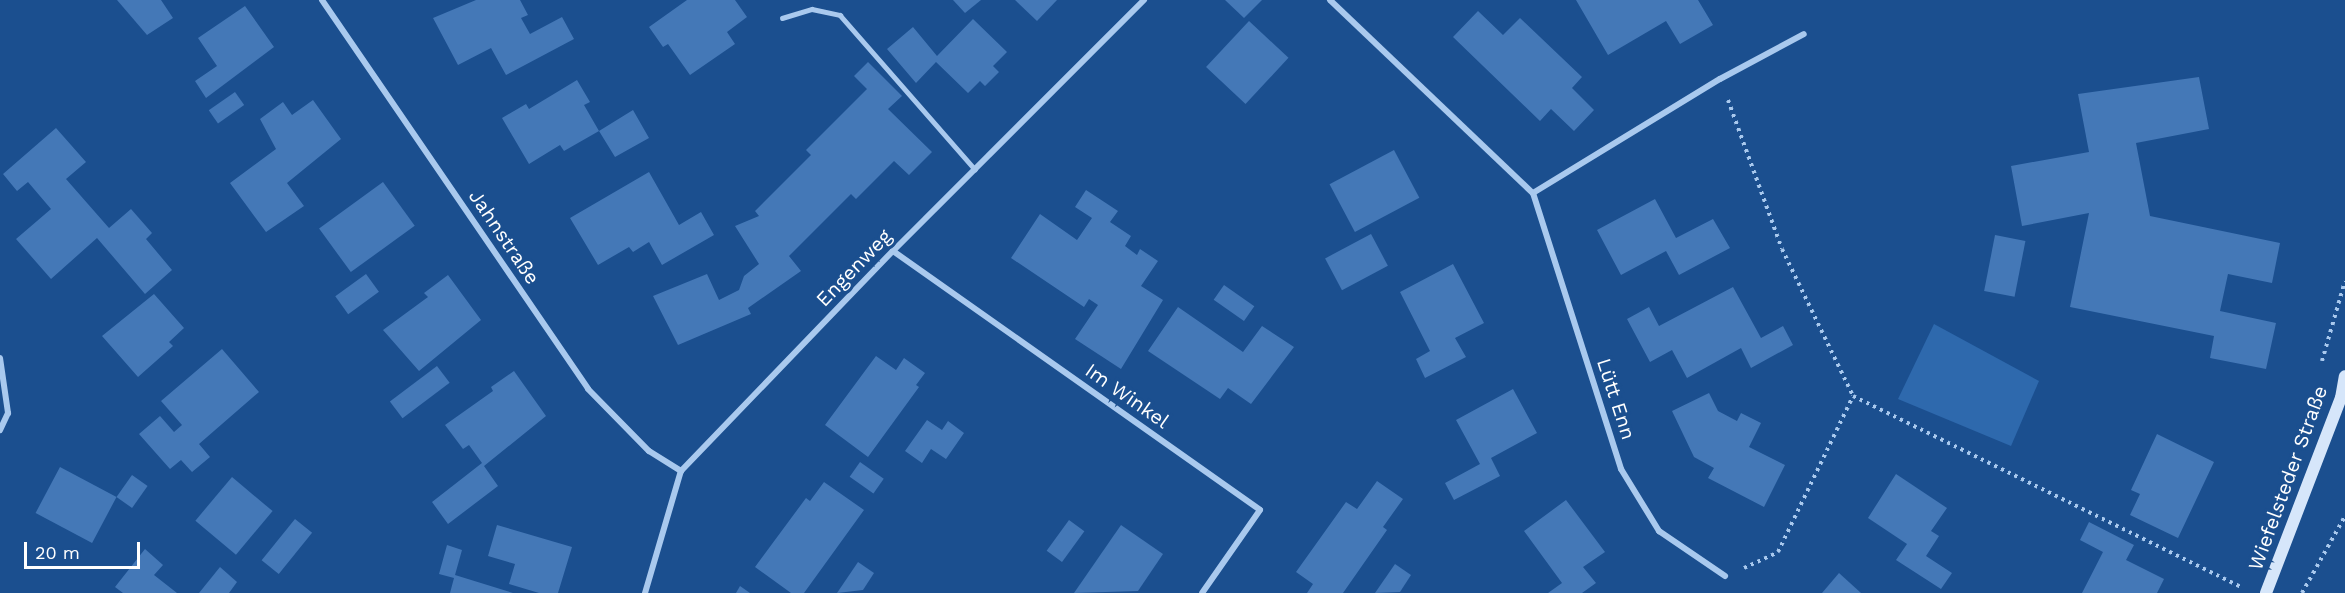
<!DOCTYPE html>
<html>
<head>
<meta charset="utf-8">
<style>
	body { margin:0 }
	#map { position:relative; width:2345px; height:593px; overflow:hidden; background:#1b4f8f; font-family:"Work Sans",sans-serif }
	div>[style] { position:absolute }
	.green>* { inset:0; background:#2e69ad }
	.building>* { inset:0; background:#4478b7; transform-origin:0 0 }
	.path>* { height:4px; margin-top:-2px; transform-origin:0; background:repeating-linear-gradient(90deg,#a9c9ee 0 3px,transparent 0 7.5px) }
	.service>* { height:4.5px; margin:-2.25px; padding:0 2.25px; transform-origin:2.25px; border-radius:2.25px; background:#a9c9ee }
	.minor>* { height:6px; margin:-3px; padding:0 3px; transform-origin:3px; border-radius:3px; background:#a9c9ee }
	.secondary>* { height:12px; margin:-6px; padding:0 6px; transform-origin:6px; border-radius:6px; background:#d6e6fa }
	span { translate:-50% -50%; white-space:nowrap; text-align:center; line-height:1.15; -webkit-text-stroke:6px #1b4f8f; paint-order:stroke }
	.street-label { font-size:20px; color:#fff }
	.scale { position:absolute; left:24px; top:542px; width:116px; height:27px; box-sizing:border-box; border:3px solid #fff; border-top:0; padding-left:8px; font-size:18px; line-height:21px; white-space:nowrap; color:#fff; -webkit-text-stroke:4px #1b4f8f; paint-order:stroke }
</style>
</head>
<body>
<div id="map">
	<div class="green">
		<div style="clip-path:polygon(1934px 324px,2039px 381px,2011px 446px,1898px 399px)"></div>
	</div>
	<div class="building">
		<div style="clip-path:polygon(117px 0,161px 0,173px 18px,147px 35px)"></div>
		<div style="clip-path:polygon(476px 0,520px 0,528px 15px,521px 18px,530px 34px,562px 17px,574px 39px,506px 75px,491px 48px,458px 65px,433px 18px)"></div>
		<div style="clip-path:polygon(687px 0,735px 0,747px 17px,727px 32px,735px 44px,690px 75px,668px 44px,663px 47px,649px 27px)"></div>
		<div style="clip-path:polygon(953px 0,981px 0,965px 13px)"></div>
		<div style="clip-path:polygon(1015px 0,1057px 0,1037px 21px)"></div>
		<div style="clip-path:polygon(1225px 0,1262px 0,1244px 18px)"></div>
		<div style="clip-path:polygon(1576px 0,1698px 0,1713px 25px,1680px 44px,1666px 21px,1608px 55px)"></div>
		<div style="clip-path:polygon(245px 6px,274px 47px,206px 98px,195px 81px,217px 66px,198px 38px)"></div>
		<div style="clip-path:polygon(1478px 11px,1503px 35px,1520px 18px,1582px 77px,1572px 88px,1594px 110px,1574px 131px,1551px 109px,1540px 121px,1453px 37px)"></div>
		<div style="clip-path:polygon(973px 19px,1007px 52px,993px 66px,999px 72px,985px 86px,980px 81px,968px 93px,936px 62px,916px 83px,887px 49px,913px 27px,937px 56px)"></div>
		<div style="left:1249px;top:21px;width:54px;height:63px;rotate:43deg"></div>
		<div style="clip-path:polygon(868px 62px,902px 96px,888px 109px,932px 152px,909px 175px,894px 161px,856px 199px,851px 194px,789px 256px,801px 271px,748px 308px,751px 314px,678px 345px,653px 296px,707px 274px,719px 300px,739px 290px,744px 276px,759px 264px,735px 226px,759px 216px,755px 211px,811px 155px,806px 150px,867px 89px,854px 76px)"></div>
		<div style="clip-path:polygon(2199px 77px,2209px 129px,2136px 143px,2150px 216px,2280px 243px,2272px 283px,2228px 274px,2220px 311px,2276px 323px,2266px 369px,2210px 358px,2214px 336px,2070px 307px,2089px 213px,2022px 226px,2011px 166px,2089px 152px,2078px 94px)"></div>
		<div style="clip-path:polygon(577px 80px,590px 102px,584px 105px,599px 131px,633px 110px,649px 138px,615px 157px,599px 131px,564px 151px,560px 145px,529px 164px,502px 118px,526px 104px,529px 109px)"></div>
		<div style="left:235px;top:92px;width:16px;height:32px;rotate:55deg"></div>
		<div style="clip-path:polygon(313px 100px,341px 139px,287px 183px,304px 206px,266px 232px,230px 183px,276px 149px,260px 119px,283px 102px,292px 115px)"></div>
		<div style="clip-path:polygon(56px 128px,86px 162px,66px 179px,109px 228px,131px 209px,152px 233px,146px 239px,172px 270px,145px 294px,97px 238px,51px 279px,16px 239px,51px 209px,28px 182px,17px 191px,3px 174px)"></div>
		<div style="left:1394px;top:150px;width:54px;height:73px;rotate:62deg"></div>
		<div style="clip-path:polygon(649px 172px,679px 225px,701px 212px,714px 235px,662px 265px,649px 242px,633px 252px,629px 247px,598px 265px,570px 218px)"></div>
		<div style="left:383px;top:182px;width:54px;height:79px;rotate:54deg"></div>
		<div style="clip-path:polygon(1086px 190px,1118px 211px,1110px 222px,1131px 236px,1125px 246px,1137px 255px,1140px 249px,1158px 261px,1141px 286px,1163px 300px,1121px 369px,1075px 339px,1098px 305px,1089px 299px,1084px 307px,1011px 258px,1040px 214px,1077px 240px,1092px 218px,1075px 207px)"></div>
		<div style="clip-path:polygon(1655px 199px,1676px 238px,1713px 219px,1730px 248px,1679px 275px,1666px 251px,1621px 275px,1597px 230px)"></div>
		<div style="left:1371px;top:234px;width:36px;height:52px;rotate:62deg"></div>
		<div style="left:1995px;top:235px;width:31px;height:57px;rotate:11deg"></div>
		<div style="clip-path:polygon(1453px 264px,1484px 323px,1455px 338px,1466px 357px,1425px 378px,1416px 359px,1430px 351px,1400px 292px)"></div>
		<div style="left:366px;top:274px;width:22px;height:38px;rotate:54deg"></div>
		<div style="clip-path:polygon(448px 275px,481px 320px,419px 371px,383px 330px,428px 297px,424px 293px)"></div>
		<div style="left:1224px;top:285px;width:37px;height:18px;rotate:35deg"></div>
		<div style="clip-path:polygon(1733px 287px,1761px 338px,1783px 326px,1793px 345px,1751px 368px,1741px 348px,1687px 378px,1672px 350px,1650px 362px,1627px 319px,1649px 307px,1659px 326px)"></div>
		<div style="clip-path:polygon(154px 294px,184px 328px,169px 342px,173px 346px,138px 377px,102px 336px)"></div>
		<div style="clip-path:polygon(1178px 307px,1243px 352px,1262px 326px,1294px 347px,1251px 404px,1228px 388px,1220px 399px,1148px 351px)"></div>
		<div style="clip-path:polygon(222px 349px,259px 392px,199px 444px,210px 457px,192px 472px,181px 460px,170px 469px,139px 434px,160px 416px,174px 432px,182px 425px,161px 401px)"></div>
		<div style="clip-path:polygon(876px 356px,896px 370px,904px 358px,925px 373px,916px 385px,919px 387px,868px 457px,825px 425px)"></div>
		<div style="left:437px;top:366px;width:21px;height:59px;rotate:53deg"></div>
		<div style="clip-path:polygon(514px 371px,546px 416px,484px 466px,498px 486px,448px 524px,432px 502px,482px 463px,469px 445px,463px 449px,445px 425px,493px 391px,491px 387px)"></div>
		<div style="clip-path:polygon(1513px 389px,1537px 433px,1491px 458px,1500px 476px,1454px 500px,1445px 483px,1480px 464px,1456px 420px)"></div>
		<div style="clip-path:polygon(1709px 393px,1718px 411px,1737px 421px,1741px 413px,1761px 423px,1749px 447px,1785px 465px,1764px 507px,1708px 478px,1714px 468px,1694px 457px,1672px 411px)"></div>
		<div style="clip-path:polygon(927px 420px,942px 430px,948px 421px,964px 433px,946px 459px,931px 449px,922px 463px,905px 451px)"></div>
		<div style="clip-path:polygon(2157px 434px,2214px 462px,2178px 538px,2130px 515px,2140px 494px,2131px 490px)"></div>
		<div style="left:860px;top:462px;width:29px;height:18px;rotate:35deg"></div>
		<div style="left:60px;top:467px;width:64px;height:52px;rotate:28deg"></div>
		<div style="clip-path:polygon(1896px 474px,1947px 508px,1931px 531px,1939px 536px,1926px 556px,1952px 573px,1941px 589px,1896px 560px,1907px 544px,1868px 518px)"></div>
		<div style="left:132px;top:475px;width:19px;height:27px;rotate:35deg"></div>
		<div style="left:232px;top:477px;width:53px;height:57px;rotate:40deg"></div>
		<div style="clip-path:polygon(1377px 481px,1403px 499px,1383px 527px,1387px 530px,1343px 593px,1307px 593px,1313px 584px,1296px 572px,1346px 502px,1357px 509px)"></div>
		<div style="clip-path:polygon(824px 482px,864px 510px,804px 593px,791px 593px,755px 567px,806px 498px,810px 501px)"></div>
		<div style="clip-path:polygon(1566px 500px,1605px 552px,1583px 567px,1596px 583px,1582px 593px,1548px 593px,1562px 583px,1524px 531px)"></div>
		<div style="left:295px;top:519px;width:22px;height:53px;rotate:39deg"></div>
		<div style="left:1069px;top:520px;width:19px;height:38px;rotate:36deg"></div>
		<div style="clip-path:polygon(2089px 522px,2134px 545px,2126px 560px,2164px 579px,2157px 593px,2082px 593px,2103px 552px,2080px 540px)"></div>
		<div style="clip-path:polygon(497px 525px,572px 547px,558px 593px,539px 593px,509px 584px,515px 564px,488px 556px)"></div>
		<div style="clip-path:polygon(1121px 525px,1163px 554px,1138px 591px,1074px 593px)"></div>
		<div style="clip-path:polygon(447px 545px,462px 550px,455px 575px,513px 593px,450px 593px,454px 578px,439px 574px)"></div>
		<div style="clip-path:polygon(145px 549px,163px 565px,154px 575px,177px 593px,123px 593px,115px 587px)"></div>
		<div style="clip-path:polygon(858px 562px,874px 573px,863px 590px,837px 593px)"></div>
		<div style="clip-path:polygon(1395px 564px,1411px 575px,1400px 592px,1375px 593px)"></div>
		<div style="clip-path:polygon(220px 567px,237px 582px,229px 593px,199px 593px)"></div>
		<div style="clip-path:polygon(1839px 573px,1861px 593px,1822px 593px)"></div>
		<div style="clip-path:polygon(740px 586px,750px 593px,736px 593px)"></div>
	</div>
	<div class="path">
		<div style="left:1728px;top:100px;width:158px;rotate:70.1deg"></div>
		<div style="left:1782px;top:249px;width:163px;rotate:64.2deg"></div>
		<div style="left:2322px;top:361px;width:83px;rotate:-74deg"></div>
		<div style="left:1744px;top:568px;width:38px;rotate:-25deg"></div>
		<div style="left:1778px;top:552px;width:173px;rotate:-64.3deg"></div>
		<div style="left:1853px;top:396px;width:433px;rotate:26.2deg"></div>
		<div style="left:2302px;top:593px;width:88px;rotate:-60.8deg"></div>
	</div>
	<div class="service">
		<div style="left:782px;top:18px;width:31px;rotate:-17deg"></div>
		<div style="left:812px;top:9px;width:29px;rotate:12deg"></div>
		<div style="left:840px;top:15px;width:205px;rotate:48.8deg"></div>
	</div>
	<div class="minor">
		<div style="left:322px;top:0;width:471px;rotate:55.6deg"></div>
		<div style="left:588px;top:389px;width:87px;rotate:45.5deg"></div>
		<div style="left:649px;top:451px;width:38px;rotate:32deg"></div>
		<div style="left:1330px;top:0;width:280px;rotate:43.6deg"></div>
		<div style="left:1533px;top:193px;width:290px;rotate:72.3deg"></div>
		<div style="left:1621px;top:469px;width:73px;rotate:58.5deg"></div>
		<div style="left:1659px;top:531px;width:80px;rotate:34.3deg"></div>
		<div style="left:1533px;top:193px;width:219px;rotate:-31.4deg"></div>
		<div style="left:1720px;top:79px;width:95px;rotate:-28.2deg"></div>
		<div style="left:893px;top:251px;width:449px;rotate:35.2deg"></div>
		<div style="left:1260px;top:510px;width:101px;rotate:124.9deg"></div>
		<div style="left:0;top:358px;width:56px;rotate:81.7deg"></div>
		<div style="left:8px;top:413px;width:19px;rotate:115deg"></div>
		<div style="left:645px;top:593px;width:127px;rotate:-73.6deg"></div>
		<div style="left:681px;top:471px;width:306px;rotate:-46.1deg"></div>
		<div style="left:893px;top:251px;width:355px;rotate:-45deg"></div>
	</div>
	<div class="secondary">
		<div style="left:2266px;top:593px;width:209px;rotate:-69deg"></div>
		<div style="left:2341px;top:398px;width:22px;rotate:-80deg"></div>
	</div>
	<div class="street-label">
		<span style="left:504px;top:237px;rotate:56deg">Jahnstraße</span>
		<span style="left:854px;top:268px;rotate:-46deg">Engenweg</span>
		<span style="left:1127px;top:396px;rotate:35deg">Im Winkel</span>
		<span style="left:1616px;top:399px;rotate:72deg">Lütt Enn</span>
		<span style="left:2288px;top:478px;rotate:-70deg">Wiefelsteder Straße</span>
	</div>
	<div class="scale">20 m</div>
</div>
</body>
</html>
